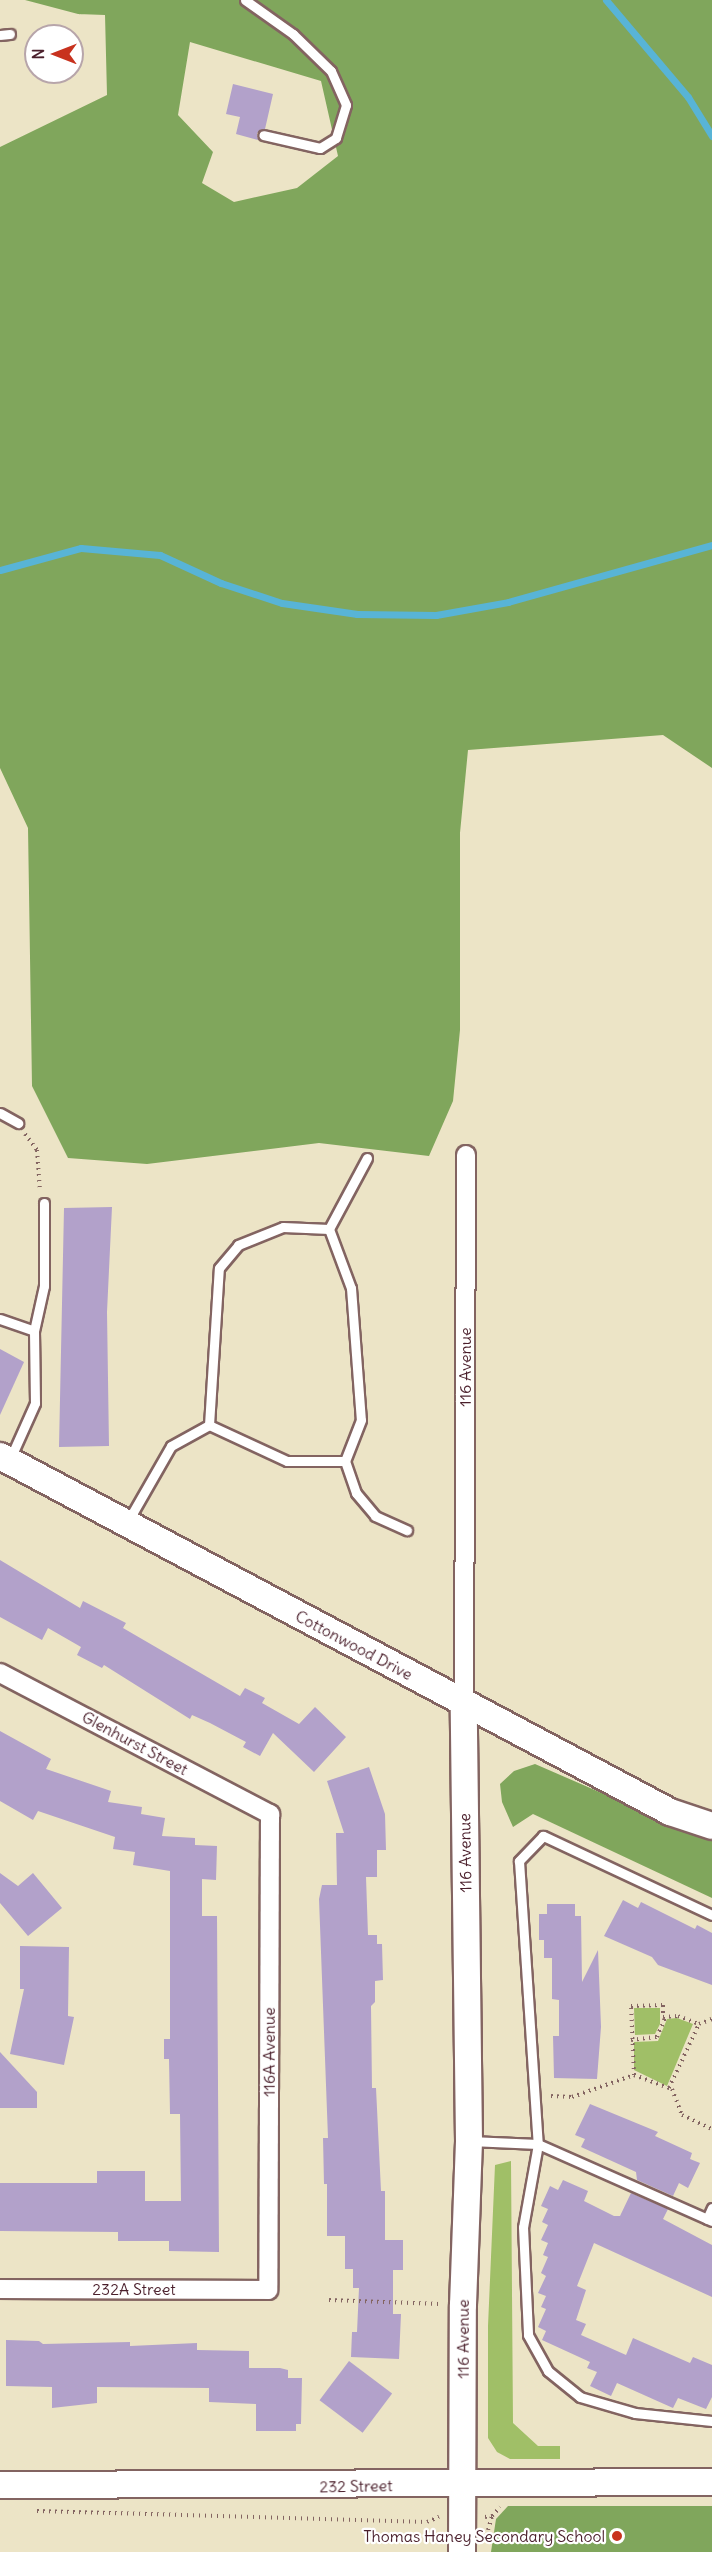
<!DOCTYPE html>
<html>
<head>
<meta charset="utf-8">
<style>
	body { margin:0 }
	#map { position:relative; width:712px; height:2552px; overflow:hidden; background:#ece4c6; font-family:Delius,sans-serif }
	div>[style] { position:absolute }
	.green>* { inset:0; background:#a0bf67 }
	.forest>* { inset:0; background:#80a65c }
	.stream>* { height:7px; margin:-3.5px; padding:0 3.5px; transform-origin:3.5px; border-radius:3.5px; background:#58b4d6 }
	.building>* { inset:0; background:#b2a1ca; transform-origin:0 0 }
	.path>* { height:4px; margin-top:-2px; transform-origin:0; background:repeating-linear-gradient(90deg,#836461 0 1.5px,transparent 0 6px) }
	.roads { filter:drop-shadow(2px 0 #836461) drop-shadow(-2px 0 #836461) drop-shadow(0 2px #836461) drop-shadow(0 -2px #836461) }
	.lane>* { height:9px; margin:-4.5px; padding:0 4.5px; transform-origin:4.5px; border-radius:4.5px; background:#fff }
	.street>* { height:18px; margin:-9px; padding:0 9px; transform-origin:9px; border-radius:9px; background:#fff }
	.secondary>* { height:26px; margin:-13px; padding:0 13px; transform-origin:13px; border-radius:13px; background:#fff }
	.dots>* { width:16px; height:16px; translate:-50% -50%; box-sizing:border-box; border:3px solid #fff; border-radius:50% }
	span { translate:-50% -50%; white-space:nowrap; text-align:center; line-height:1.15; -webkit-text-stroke:4.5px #fff; paint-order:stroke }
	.street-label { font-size:16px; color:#4a1f2b }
	.poi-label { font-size:16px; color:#4a1f2b }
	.right { translate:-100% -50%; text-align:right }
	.north { position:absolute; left:24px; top:24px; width:60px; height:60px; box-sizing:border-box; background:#fff; border:2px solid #b7a5aa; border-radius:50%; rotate:270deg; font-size:16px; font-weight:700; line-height:24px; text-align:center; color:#4a1f2b }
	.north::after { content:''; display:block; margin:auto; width:21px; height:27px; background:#c8321e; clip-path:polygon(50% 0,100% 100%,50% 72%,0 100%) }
</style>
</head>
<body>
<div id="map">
	<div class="green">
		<div style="clip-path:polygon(634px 2008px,660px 2008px,660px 2024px,655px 2034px,635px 2035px)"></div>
		<div style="clip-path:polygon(677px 2018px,693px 2024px,667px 2086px,634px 2070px,634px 2042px,658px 2041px,667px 2019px)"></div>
		<div style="clip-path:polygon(511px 2161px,513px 2423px,538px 2446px,560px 2446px,560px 2459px,510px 2459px,497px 2452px,488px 2438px,488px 2326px,495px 2165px)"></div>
	</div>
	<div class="forest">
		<div style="clip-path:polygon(evenodd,25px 0,712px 0,712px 768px,663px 735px,468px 750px,460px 833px,460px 1030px,453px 1101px,429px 1156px,319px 1143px,147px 1164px,68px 1158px,32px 1086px,28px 828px,0 768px,0 147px,107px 95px,105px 15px,78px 14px,25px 0,190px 42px,321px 81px,338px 156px,297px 188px,234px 202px,202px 183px,213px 152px,178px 115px,190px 42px)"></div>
		<div style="clip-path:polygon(535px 1764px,712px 1841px,712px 1898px,533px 1814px,513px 1827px,502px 1802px,500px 1784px,514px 1771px)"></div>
		<div style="clip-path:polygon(508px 2506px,712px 2506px,712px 2552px,491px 2552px,496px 2519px)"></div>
	</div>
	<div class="stream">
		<div style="left:606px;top:0;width:127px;rotate:49.8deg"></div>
		<div style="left:688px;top:97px;width:46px;rotate:58.4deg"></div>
		<div style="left:0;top:570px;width:84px;rotate:-15.2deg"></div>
		<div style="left:81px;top:548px;width:79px;rotate:5.1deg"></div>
		<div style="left:160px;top:555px;width:67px;rotate:24.7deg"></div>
		<div style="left:221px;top:583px;width:64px;rotate:18.2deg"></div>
		<div style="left:282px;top:603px;width:76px;rotate:8.3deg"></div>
		<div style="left:357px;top:614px;width:79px;rotate:0.7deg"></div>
		<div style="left:436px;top:615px;width:73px;rotate:-10.2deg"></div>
		<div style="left:508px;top:602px;width:212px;rotate:-15.6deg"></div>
	</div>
	<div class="building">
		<div style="clip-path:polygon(233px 84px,273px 94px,265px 129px,257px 133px,258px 140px,236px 134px,240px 117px,226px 114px)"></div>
		<div style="clip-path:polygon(112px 1207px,107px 1312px,109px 1446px,59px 1447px,64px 1208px)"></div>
		<div style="clip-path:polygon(0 1349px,24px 1362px,0 1415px)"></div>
		<div style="clip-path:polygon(0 1560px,80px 1608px,83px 1601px,126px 1623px,123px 1628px,240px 1696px,245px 1688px,265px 1698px,262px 1703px,299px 1724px,315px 1707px,346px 1737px,314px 1772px,273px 1733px,260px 1756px,243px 1747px,246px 1742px,210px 1723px,192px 1715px,190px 1719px,104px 1665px,102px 1668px,77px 1655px,81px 1647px,48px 1628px,42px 1640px,0 1617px)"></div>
		<div style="clip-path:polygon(0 1731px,51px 1759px,46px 1769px,111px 1791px,108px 1802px,142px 1807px,141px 1814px,165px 1818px,162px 1836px,195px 1838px,195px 1845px,217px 1846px,216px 1880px,202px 1879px,202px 1916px,217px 1916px,219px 2252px,169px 2251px,169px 2241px,118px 2241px,118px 2232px,0 2231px,0 2183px,97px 2183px,97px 2171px,145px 2171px,145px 2201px,181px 2201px,180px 2114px,170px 2114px,169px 2059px,164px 2059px,164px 2039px,170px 2039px,170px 1871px,133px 1865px,135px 1852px,113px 1849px,115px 1837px,38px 1811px,33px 1820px,0 1801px)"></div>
		<div style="clip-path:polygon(369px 1767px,385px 1814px,386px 1850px,377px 1850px,377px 1877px,366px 1877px,368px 1935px,377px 1935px,377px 1944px,382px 1944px,383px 1980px,375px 1981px,375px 2002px,371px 2006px,372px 2088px,376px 2088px,381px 2191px,385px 2191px,385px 2240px,403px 2240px,403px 2270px,393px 2270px,393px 2314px,401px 2314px,399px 2359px,351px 2357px,352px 2332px,357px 2332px,359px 2288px,353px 2288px,353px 2269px,345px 2269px,345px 2236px,327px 2236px,327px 2184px,324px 2184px,323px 2138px,328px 2138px,319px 1899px,322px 1885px,337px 1885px,336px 1833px,344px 1833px,327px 1781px)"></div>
		<div style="clip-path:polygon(0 1873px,18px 1886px,33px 1873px,62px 1908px,28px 1936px,0 1903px)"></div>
		<div style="clip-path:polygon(623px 1900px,638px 1908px,641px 1902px,695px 1929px,697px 1925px,712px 1933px,712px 1985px,658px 1965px,652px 1957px,604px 1936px)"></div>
		<div style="clip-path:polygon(547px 1904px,575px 1904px,575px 1916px,581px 1916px,582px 1982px,598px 1950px,601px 2027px,597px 2079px,554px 2078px,553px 2036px,559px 2036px,559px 2000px,552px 1999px,552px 1958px,544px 1958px,544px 1940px,539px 1940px,539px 1914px,547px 1914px)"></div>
		<div style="clip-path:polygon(20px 1946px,69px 1947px,68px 2016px,74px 2017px,64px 2065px,10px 2054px,24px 1989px,20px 1989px)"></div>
		<div style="clip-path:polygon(0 2052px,37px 2092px,37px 2108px,0 2108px)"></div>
		<div style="clip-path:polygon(590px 2104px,658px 2132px,655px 2136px,692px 2153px,690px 2159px,700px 2163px,688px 2188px,679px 2183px,673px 2196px,637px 2180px,636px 2172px,581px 2147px,585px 2139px,575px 2135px)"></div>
		<div style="clip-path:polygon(563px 2180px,588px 2191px,584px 2201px,614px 2216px,620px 2216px,631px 2193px,668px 2209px,663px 2219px,712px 2245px,712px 2297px,594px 2243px,577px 2286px,586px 2290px,576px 2320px,586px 2324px,581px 2335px,626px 2355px,633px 2338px,690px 2363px,693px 2357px,712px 2365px,712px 2397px,706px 2409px,678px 2398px,673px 2408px,617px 2383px,611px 2396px,590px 2386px,597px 2372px,587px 2368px,590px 2362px,542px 2340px,546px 2331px,538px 2327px,546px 2309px,541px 2307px,546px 2296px,538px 2293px,546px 2276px,541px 2273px,548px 2257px,543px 2255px,548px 2243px,541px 2240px,548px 2225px,542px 2222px,548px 2209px,541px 2206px,550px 2186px,558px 2190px)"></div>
		<div style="clip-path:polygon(6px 2340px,39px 2341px,43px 2344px,130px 2342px,130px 2346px,197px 2343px,197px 2350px,249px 2351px,249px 2368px,280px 2368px,288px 2370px,288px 2378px,302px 2378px,301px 2424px,296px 2424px,296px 2431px,256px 2431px,256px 2404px,209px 2402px,209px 2388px,97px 2387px,97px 2403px,52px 2408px,52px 2387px,6px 2386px)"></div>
		<div style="left:349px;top:2361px;width:54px;height:49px;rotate:37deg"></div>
	</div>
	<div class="path">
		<div style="left:25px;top:1134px;width:20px;rotate:53deg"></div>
		<div style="left:37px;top:1150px;width:40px;rotate:85.7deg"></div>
		<div style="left:631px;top:2040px;width:26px;rotate:-7deg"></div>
		<div style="left:657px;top:2037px;width:23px;rotate:-67deg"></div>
		<div style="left:634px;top:2075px;width:69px;rotate:-92.5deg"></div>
		<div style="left:631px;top:2006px;width:32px;rotate:-2deg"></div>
		<div style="left:663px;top:2005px;width:12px;rotate:90deg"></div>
		<div style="left:663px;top:2017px;width:15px;rotate:-4deg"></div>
		<div style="left:678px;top:2016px;width:22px;rotate:21deg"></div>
		<div style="left:699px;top:2024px;width:14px;rotate:-21deg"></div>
		<div style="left:669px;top:2088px;width:71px;rotate:-64.9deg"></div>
		<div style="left:551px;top:2096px;width:21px;rotate:3deg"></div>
		<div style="left:572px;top:2097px;width:66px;rotate:-19.5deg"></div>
		<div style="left:634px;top:2075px;width:40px;rotate:20.2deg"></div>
		<div style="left:672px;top:2089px;width:28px;rotate:69deg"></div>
		<div style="left:682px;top:2115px;width:33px;rotate:25deg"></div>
		<div style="left:329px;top:2300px;width:110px;rotate:2.1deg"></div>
		<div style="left:37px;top:2511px;width:390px;rotate:1.6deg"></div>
		<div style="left:427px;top:2522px;width:13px;rotate:-23deg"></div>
		<div style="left:485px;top:2517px;width:7px;rotate:-8deg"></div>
		<div style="left:492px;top:2516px;width:12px;rotate:-48deg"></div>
		<div style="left:488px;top:2530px;width:15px;rotate:-74deg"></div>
	</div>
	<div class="roads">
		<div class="lane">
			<div style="left:245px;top:0;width:59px;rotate:35.3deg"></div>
			<div style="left:293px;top:34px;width:53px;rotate:44.2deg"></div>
			<div style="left:331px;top:71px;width:37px;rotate:66deg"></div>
			<div style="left:346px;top:105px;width:34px;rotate:107deg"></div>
			<div style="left:336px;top:138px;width:19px;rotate:148deg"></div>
			<div style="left:320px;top:148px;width:58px;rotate:-167.2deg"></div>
			<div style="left:0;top:35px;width:10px;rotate:-6deg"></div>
			<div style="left:0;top:1113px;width:21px;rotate:29deg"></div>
			<div style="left:367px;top:1158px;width:81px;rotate:118.2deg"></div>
			<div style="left:329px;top:1229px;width:63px;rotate:69.6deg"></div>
			<div style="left:351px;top:1288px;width:132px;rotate:85.7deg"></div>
			<div style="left:361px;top:1420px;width:44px;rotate:111.3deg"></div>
			<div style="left:345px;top:1461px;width:34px;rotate:71deg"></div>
			<div style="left:356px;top:1493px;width:30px;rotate:50deg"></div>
			<div style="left:375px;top:1516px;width:35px;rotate:24deg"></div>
			<div style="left:0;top:1319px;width:36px;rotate:19deg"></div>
			<div style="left:209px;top:1425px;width:157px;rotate:-86.4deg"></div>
			<div style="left:219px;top:1268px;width:30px;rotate:-50deg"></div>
			<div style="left:238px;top:1245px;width:48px;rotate:-21.8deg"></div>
			<div style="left:283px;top:1227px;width:46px;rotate:2.5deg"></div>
			<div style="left:209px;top:1425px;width:86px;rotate:24.8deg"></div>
			<div style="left:287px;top:1461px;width:58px"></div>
			<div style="left:10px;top:1459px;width:61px;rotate:-65.9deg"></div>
			<div style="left:35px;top:1403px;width:72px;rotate:-90.8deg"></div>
			<div style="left:34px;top:1331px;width:46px;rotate:-77.5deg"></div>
			<div style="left:44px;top:1286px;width:83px;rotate:-90deg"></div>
			<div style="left:128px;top:1521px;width:86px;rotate:-60.2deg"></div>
			<div style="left:171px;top:1446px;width:43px;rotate:-28.9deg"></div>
			<div style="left:712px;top:1915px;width:187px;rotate:-154.9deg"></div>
			<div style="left:543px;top:1836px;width:35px;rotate:134deg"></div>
			<div style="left:519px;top:1861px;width:284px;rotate:86.2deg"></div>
			<div style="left:538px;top:2144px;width:84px;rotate:100.2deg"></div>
			<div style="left:523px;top:2227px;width:108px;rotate:87.3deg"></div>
			<div style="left:528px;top:2335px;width:41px;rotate:60.9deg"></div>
			<div style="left:548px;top:2371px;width:41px;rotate:39.1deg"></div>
			<div style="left:580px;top:2397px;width:57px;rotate:16.2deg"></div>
			<div style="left:635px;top:2413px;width:77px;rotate:5.9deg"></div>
			<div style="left:470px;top:2141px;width:68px;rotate:2.5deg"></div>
			<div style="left:538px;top:2144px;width:190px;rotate:23.9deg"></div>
			<div style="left:707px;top:2219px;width:12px;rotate:-66deg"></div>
		</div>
		<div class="street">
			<div style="left:0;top:1673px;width:305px;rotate:27.6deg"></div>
			<div style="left:270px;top:1814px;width:476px;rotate:90.2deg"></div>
			<div style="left:268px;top:2290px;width:268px;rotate:-179.8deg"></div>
			<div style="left:464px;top:1705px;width:550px;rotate:-89.79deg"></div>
		</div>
		<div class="secondary">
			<div style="left:0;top:1456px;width:759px;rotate:27.98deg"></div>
			<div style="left:670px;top:1812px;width:44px;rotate:18.4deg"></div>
			<div style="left:0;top:2485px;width:712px;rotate:-0.24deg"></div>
			<div style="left:462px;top:2552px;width:247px;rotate:-89.8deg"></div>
			<div style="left:463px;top:2305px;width:164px;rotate:-87.9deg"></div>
			<div style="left:469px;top:2141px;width:436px;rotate:-90.7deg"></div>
		</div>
	</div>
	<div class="dots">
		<div style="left:617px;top:2536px;background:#c8321e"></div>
	</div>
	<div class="street-label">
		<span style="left:465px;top:1367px;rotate:-90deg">116 Avenue</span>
		<span style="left:354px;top:1645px;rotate:28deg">Cottonwood Drive</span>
		<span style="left:135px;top:1743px;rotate:28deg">Glenhurst Street</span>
		<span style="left:465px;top:1853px;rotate:-91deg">116 Avenue</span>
		<span style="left:269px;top:2052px;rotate:-90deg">116A Avenue</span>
		<span style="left:134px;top:2289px">232A Street</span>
		<span style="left:463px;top:2339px;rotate:-90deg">116 Avenue</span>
		<span style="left:356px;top:2486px;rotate:-1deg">232 Street</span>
	</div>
	<div class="poi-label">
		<span class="right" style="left:605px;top:2536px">Thomas Haney Secondary School</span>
	</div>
	<div class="north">N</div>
</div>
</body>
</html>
